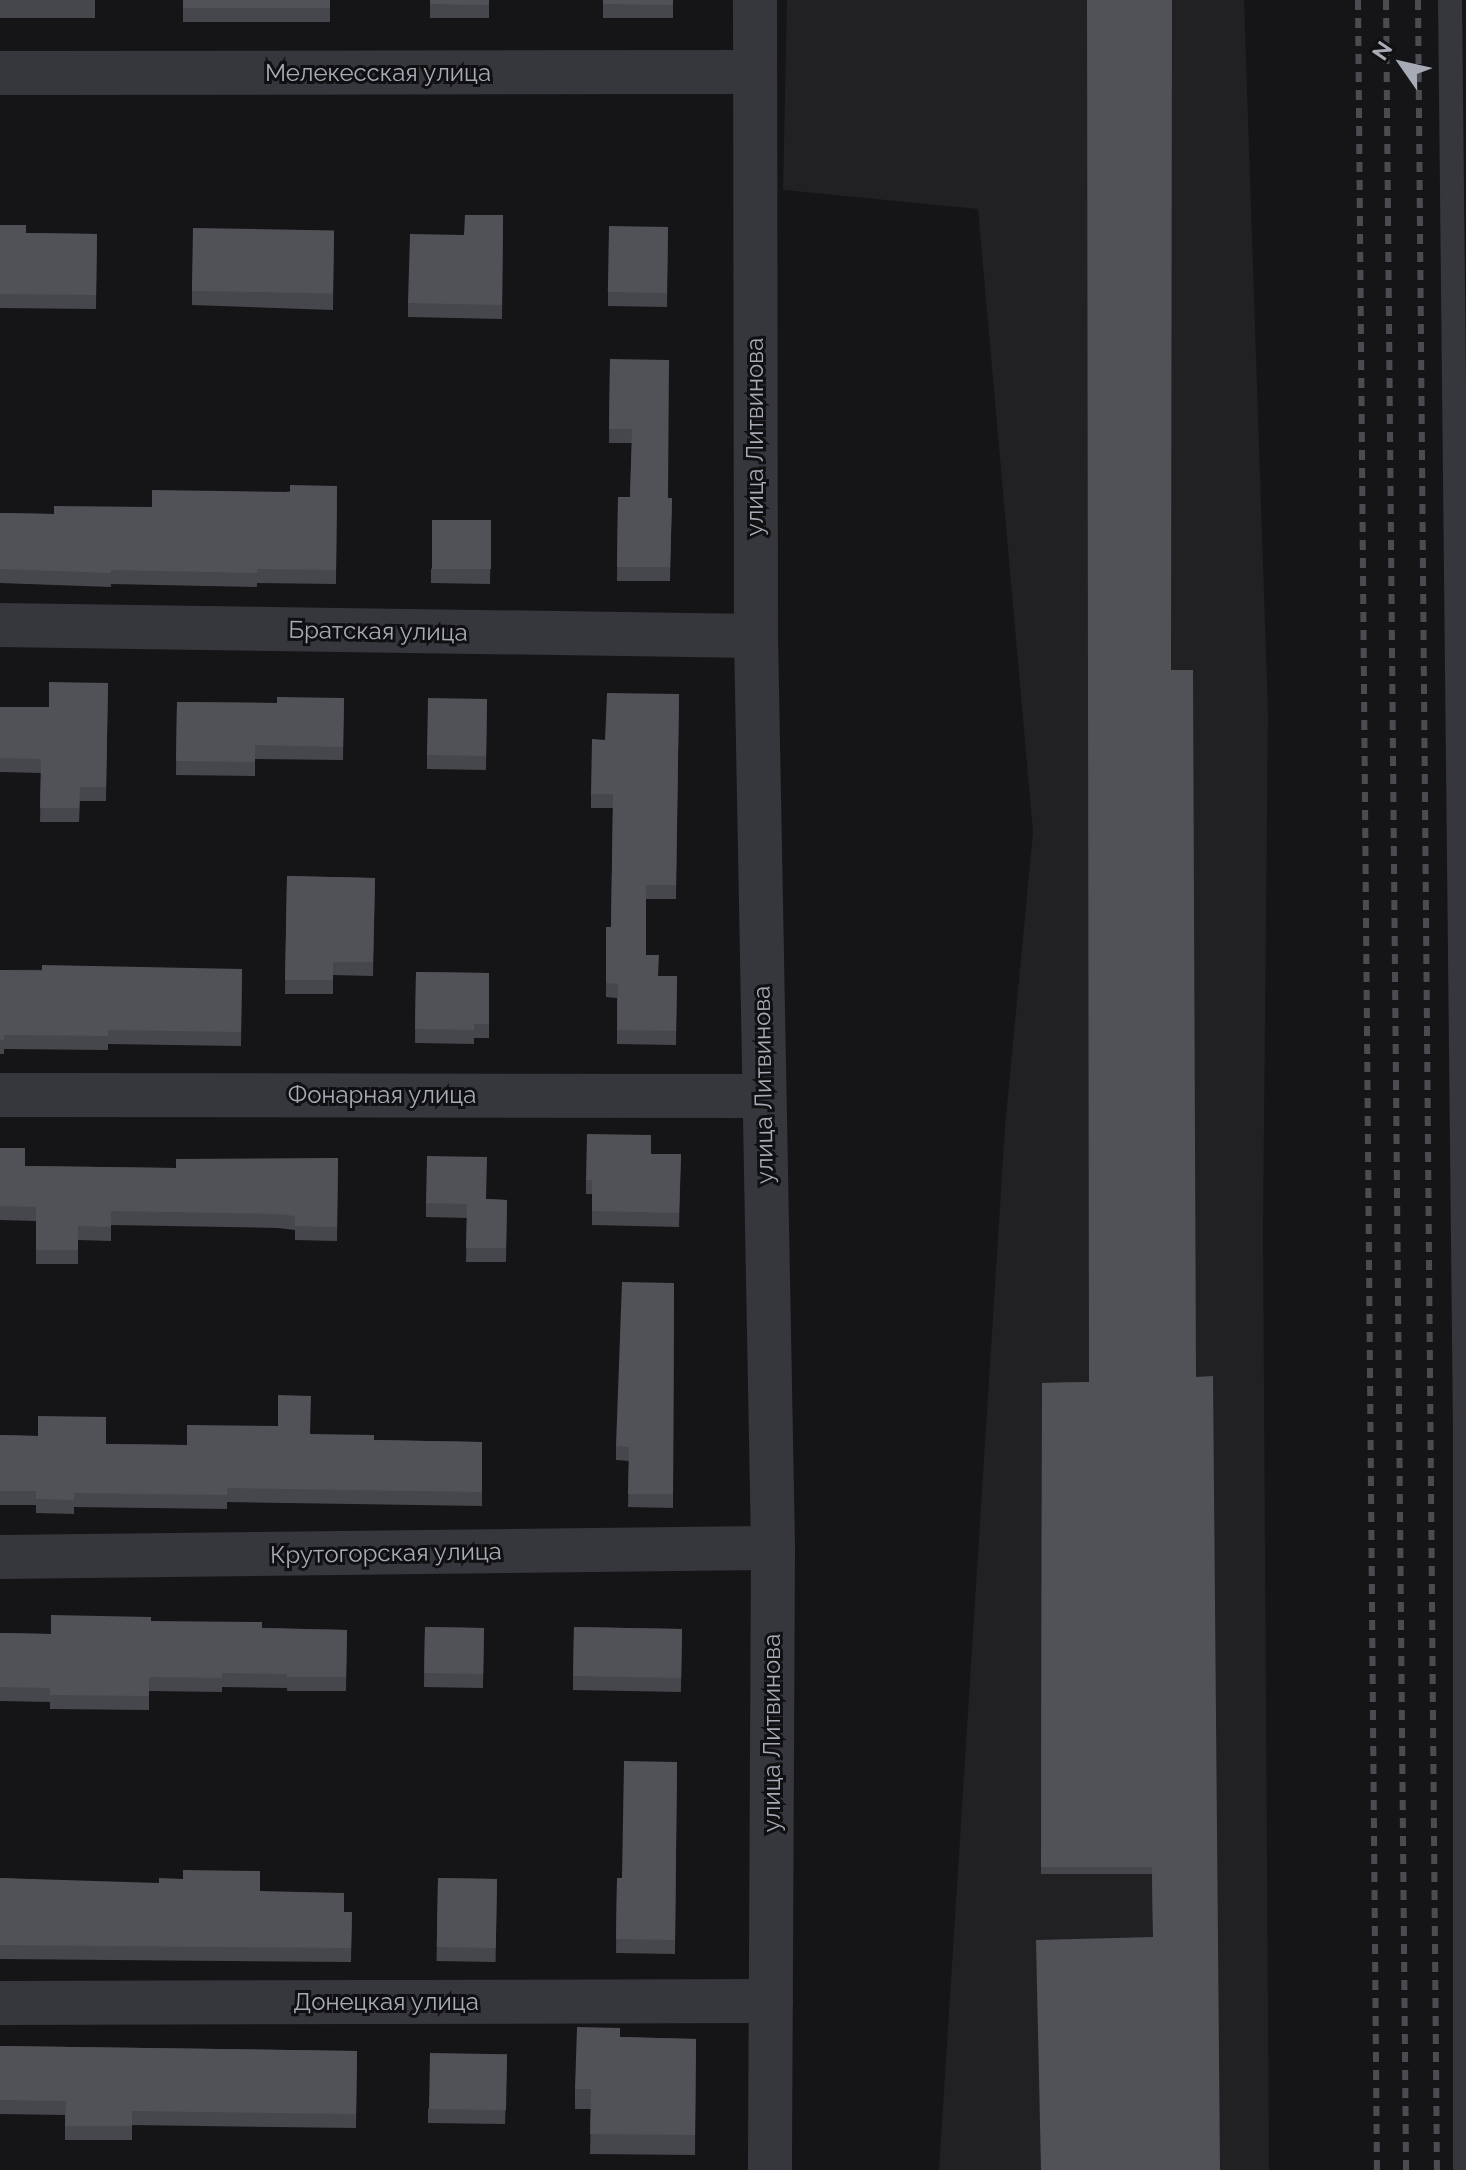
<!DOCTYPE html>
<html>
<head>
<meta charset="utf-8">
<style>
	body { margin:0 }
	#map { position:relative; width:1466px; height:2170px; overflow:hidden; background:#151517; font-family:Raleway,sans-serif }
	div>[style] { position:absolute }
	.built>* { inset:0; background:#212124 }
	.lane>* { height:24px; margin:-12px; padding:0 12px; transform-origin:12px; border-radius:12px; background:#36373c }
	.street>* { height:44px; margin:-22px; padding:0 22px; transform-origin:22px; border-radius:22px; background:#36373c }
	.rail>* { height:6px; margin-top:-3px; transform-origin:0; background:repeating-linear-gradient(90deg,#4b4c52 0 10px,transparent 0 18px) }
	.wall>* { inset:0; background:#46474c; transform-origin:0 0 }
	.building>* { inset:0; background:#515257; transform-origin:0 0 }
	span { translate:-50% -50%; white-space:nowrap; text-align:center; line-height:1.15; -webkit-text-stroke:6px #101012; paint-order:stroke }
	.street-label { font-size:24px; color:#a7abb6 }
	.north { position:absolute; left:1362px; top:24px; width:80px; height:80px; -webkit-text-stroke:6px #101012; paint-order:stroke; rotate:304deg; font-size:22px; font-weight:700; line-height:32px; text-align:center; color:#a7abb6 }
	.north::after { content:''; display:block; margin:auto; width:28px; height:36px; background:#a7abb6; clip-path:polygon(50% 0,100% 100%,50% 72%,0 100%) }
</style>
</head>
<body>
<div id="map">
	<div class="built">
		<div style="clip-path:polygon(787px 0,1244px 0,1268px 712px,1263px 1232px,1269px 2170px,939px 2170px,1005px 1127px,1033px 832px,978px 209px,783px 190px)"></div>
	</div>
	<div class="lane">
		<div style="left:1450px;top:0;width:1425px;rotate:89.4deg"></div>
		<div style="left:1465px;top:1425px;width:745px;rotate:90deg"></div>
	</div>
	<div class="street">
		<div style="left:755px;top:0;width:636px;rotate:89.91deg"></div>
		<div style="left:756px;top:636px;width:912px;rotate:88.93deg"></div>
		<div style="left:773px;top:1548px;width:622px;rotate:90.28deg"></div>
		<div style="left:0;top:73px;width:755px;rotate:-0.08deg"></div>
		<div style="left:0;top:625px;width:756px;rotate:0.83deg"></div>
		<div style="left:0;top:1095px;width:763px;rotate:0.08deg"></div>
		<div style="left:0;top:1557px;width:773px;rotate:-0.67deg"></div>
		<div style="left:0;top:2003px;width:771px;rotate:-0.15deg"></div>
	</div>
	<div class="rail">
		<div style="left:1358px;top:0;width:2170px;rotate:89.5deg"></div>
		<div style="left:1386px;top:0;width:2170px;rotate:89.47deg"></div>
		<div style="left:1418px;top:0;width:2170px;rotate:89.5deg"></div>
	</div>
	<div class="wall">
		<div style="left:0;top:0;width:95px;height:18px"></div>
		<div style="left:183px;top:0;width:147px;height:22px"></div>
		<div style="left:430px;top:0;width:59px;height:18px"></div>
		<div style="left:603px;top:0;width:70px;height:18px"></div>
		<div style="clip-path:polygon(1172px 0,1153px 1937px,1152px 1874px,1041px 1874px,1042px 1383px,1089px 1382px)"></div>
		<div style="clip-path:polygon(503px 215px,502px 319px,408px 317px,408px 303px,464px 235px)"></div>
		<div style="clip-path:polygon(0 225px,26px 233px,97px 234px,96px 309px,0 308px)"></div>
		<div style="clip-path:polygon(668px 227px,667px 307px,608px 306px,608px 292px)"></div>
		<div style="clip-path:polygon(334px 231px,333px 310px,192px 305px,192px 291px)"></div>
		<div style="clip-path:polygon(610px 359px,668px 498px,672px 498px,670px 581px,617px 581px,618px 497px,630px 497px,632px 443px,609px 443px)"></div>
		<div style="clip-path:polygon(337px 486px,336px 584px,257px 583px,257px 587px,111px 584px,111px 587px,0 583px,0 513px,54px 514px,152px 507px)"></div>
		<div style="clip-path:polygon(491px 520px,490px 584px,431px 583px,431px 569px)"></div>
		<div style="clip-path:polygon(108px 683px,106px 801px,80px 801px,79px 822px,40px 822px,41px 773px,0 772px,0 707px,49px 707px)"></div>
		<div style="clip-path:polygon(679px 694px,676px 899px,646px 899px,646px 955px,658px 976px,677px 976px,676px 1045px,617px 1044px,617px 998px,606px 997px,606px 983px,611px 927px,613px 808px,591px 808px,591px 794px,605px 740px)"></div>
		<div style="clip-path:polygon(344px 698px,343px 760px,255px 759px,255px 776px,176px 775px,177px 702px,277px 703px)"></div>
		<div style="clip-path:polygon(487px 699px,486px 770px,427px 769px,427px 755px)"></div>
		<div style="clip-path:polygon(287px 876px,375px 878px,373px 976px,333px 975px,333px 994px,285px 994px)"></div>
		<div style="clip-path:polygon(242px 969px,241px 1046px,108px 1044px,108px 1050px,4px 1049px,4px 1054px,0 1054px,0 970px)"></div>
		<div style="clip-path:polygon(416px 972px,489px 973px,489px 1038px,474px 1038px,474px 1044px,415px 1043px)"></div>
		<div style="clip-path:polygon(0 1148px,25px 1166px,176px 1168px,338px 1158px,337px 1241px,295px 1240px,295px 1230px,278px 1228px,111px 1225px,111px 1241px,78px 1240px,78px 1264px,36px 1264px,36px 1221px,0 1220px)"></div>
		<div style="clip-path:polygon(651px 1154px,681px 1154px,679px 1227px,592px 1225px,592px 1194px,586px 1194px,586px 1180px)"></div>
		<div style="clip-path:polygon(486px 1199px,507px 1200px,506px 1262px,466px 1262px,467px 1218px,426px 1217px,426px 1203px)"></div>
		<div style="clip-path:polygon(674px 1283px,673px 1508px,628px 1507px,629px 1461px,616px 1460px,616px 1446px)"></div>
		<div style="clip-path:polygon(0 1435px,38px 1436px,106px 1444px,187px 1445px,310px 1435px,374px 1440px,482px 1442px,482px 1506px,227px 1502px,227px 1509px,74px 1507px,74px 1514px,36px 1513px,36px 1505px,0 1505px)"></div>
		<div style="clip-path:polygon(151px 1621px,262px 1628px,347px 1630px,346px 1691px,287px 1691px,287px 1688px,222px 1687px,222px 1692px,149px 1691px,149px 1710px,50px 1709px,50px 1702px,0 1701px,0 1633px,51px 1634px)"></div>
		<div style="left:425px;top:1627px;width:59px;height:60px;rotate:1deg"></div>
		<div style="left:574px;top:1627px;width:108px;height:63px;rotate:1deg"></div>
		<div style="clip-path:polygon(677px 1762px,675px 1954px,616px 1953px,617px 1878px,622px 1878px)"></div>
		<div style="clip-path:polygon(0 1878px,260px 1891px,344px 1912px,352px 1912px,351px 1962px,0 1959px)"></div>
		<div style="left:438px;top:1878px;width:59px;height:83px;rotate:1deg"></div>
		<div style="clip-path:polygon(620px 2037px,696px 2039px,695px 2155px,590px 2154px,591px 2109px,575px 2109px,575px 2089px)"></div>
		<div style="clip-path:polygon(0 2046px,357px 2051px,356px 2128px,132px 2125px,132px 2140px,65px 2140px,65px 2115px,0 2114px)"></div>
		<div style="clip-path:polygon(507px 2054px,505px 2124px,428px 2123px,428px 2109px)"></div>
	</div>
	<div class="building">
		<div style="left:183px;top:0;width:147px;height:8px"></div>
		<div style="clip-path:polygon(430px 0,489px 0,489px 5px,430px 4px)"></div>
		<div style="clip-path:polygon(603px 0,673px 0,673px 5px,603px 4px)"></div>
		<div style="clip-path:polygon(1087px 0,1172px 0,1171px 670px,1193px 670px,1196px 1377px,1213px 1376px,1220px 2170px,1041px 2170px,1036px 1940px,1153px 1937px,1152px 1867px,1041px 1867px,1042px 1383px,1089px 1382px)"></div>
		<div style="clip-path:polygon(465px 215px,503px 215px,502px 305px,408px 303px,410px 234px,464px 235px)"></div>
		<div style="clip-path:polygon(0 225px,26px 225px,26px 233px,97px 234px,96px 295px,0 294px)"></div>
		<div style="left:609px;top:226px;width:59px;height:66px;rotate:1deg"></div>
		<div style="left:193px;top:228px;width:141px;height:63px;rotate:1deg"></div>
		<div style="clip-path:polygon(610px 359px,669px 360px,668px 498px,672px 498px,670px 567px,617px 567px,618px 497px,630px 497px,632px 429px,609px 429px)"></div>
		<div style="clip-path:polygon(290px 485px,337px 486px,336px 570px,257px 569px,257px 573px,111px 570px,111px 573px,0 569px,0 513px,54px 514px,54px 506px,152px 507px,152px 490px,290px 492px)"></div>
		<div style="left:432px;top:520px;width:59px;height:49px"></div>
		<div style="clip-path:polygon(49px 682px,108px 683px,106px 787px,80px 787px,79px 808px,40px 808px,41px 759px,0 758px,0 707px,49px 707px)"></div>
		<div style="clip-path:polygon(607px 693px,679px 694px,676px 885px,646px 885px,646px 955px,659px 955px,658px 976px,677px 976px,676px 1031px,617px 1030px,618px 984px,606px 983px,606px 927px,611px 927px,613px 794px,591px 794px,592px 739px,605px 740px)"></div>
		<div style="clip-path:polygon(277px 697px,344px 698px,343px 747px,255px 745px,255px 762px,176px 761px,177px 702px,277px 703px)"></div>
		<div style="left:428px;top:698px;width:59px;height:57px;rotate:1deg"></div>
		<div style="clip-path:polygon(287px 876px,375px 878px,373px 962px,333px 962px,333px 980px,285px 980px)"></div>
		<div style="clip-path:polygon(42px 965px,242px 969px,241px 1032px,108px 1030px,108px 1036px,4px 1035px,4px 1040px,0 1040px,0 970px,42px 971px)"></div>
		<div style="clip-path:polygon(416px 972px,489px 973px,489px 1024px,474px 1024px,474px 1030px,415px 1029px)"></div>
		<div style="clip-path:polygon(587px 1134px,651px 1135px,651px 1154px,681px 1154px,679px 1213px,592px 1211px,592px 1180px,586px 1180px)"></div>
		<div style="clip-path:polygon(0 1148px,25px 1148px,25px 1166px,176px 1168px,176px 1159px,338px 1158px,337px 1227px,295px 1226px,295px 1216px,278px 1214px,111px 1211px,111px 1227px,78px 1226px,78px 1250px,36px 1250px,36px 1207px,0 1206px)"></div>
		<div style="clip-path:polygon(427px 1156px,487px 1157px,486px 1199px,507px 1200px,506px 1248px,466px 1248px,467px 1204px,426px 1203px)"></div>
		<div style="clip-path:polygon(622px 1282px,674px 1283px,673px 1494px,628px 1494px,629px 1447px,616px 1446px)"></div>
		<div style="clip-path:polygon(278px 1395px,311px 1396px,310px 1434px,374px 1435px,374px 1440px,482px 1442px,482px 1492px,227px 1488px,227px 1495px,74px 1493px,74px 1500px,36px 1499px,36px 1491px,0 1491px,0 1435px,38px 1436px,38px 1416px,106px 1417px,106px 1444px,187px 1445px,187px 1425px,278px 1426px)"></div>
		<div style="clip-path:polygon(51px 1615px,151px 1617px,151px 1621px,262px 1622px,262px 1628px,347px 1630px,346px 1677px,287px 1677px,287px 1674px,222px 1673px,222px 1678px,149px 1677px,149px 1696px,50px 1695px,50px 1688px,0 1687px,0 1633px,51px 1634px)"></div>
		<div style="left:425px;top:1627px;width:59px;height:46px;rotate:1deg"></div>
		<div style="left:574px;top:1627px;width:108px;height:49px;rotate:1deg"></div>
		<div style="clip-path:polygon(624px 1761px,677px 1762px,675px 1940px,616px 1939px,617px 1878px,622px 1878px)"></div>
		<div style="clip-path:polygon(183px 1870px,260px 1871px,260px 1891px,344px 1893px,344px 1912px,352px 1912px,351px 1948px,0 1945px,0 1878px,159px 1883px,159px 1878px,183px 1879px)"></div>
		<div style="left:438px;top:1878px;width:59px;height:69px;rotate:1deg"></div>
		<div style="clip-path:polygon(577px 2027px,620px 2028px,620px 2037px,696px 2039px,695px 2135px,590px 2134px,591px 2089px,575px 2089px)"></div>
		<div style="clip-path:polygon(0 2046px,357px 2051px,356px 2114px,132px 2111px,132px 2126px,65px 2126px,66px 2101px,0 2100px)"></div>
		<div style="left:430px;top:2053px;width:77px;height:56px;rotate:1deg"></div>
	</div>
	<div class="street-label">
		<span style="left:378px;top:73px">Мелекесская улица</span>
		<span style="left:755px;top:437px;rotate:-90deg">улица Литвинова</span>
		<span style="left:378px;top:631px;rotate:1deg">Братская улица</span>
		<span style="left:763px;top:1085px;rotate:-91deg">улица Литвинова</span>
		<span style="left:382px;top:1095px">Фонарная улица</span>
		<span style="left:386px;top:1553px;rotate:-1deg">Крутогорская улица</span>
		<span style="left:772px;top:1733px;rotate:-90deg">улица Литвинова</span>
		<span style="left:386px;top:2002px">Донецкая улица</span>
	</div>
	<div class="north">N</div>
</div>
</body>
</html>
